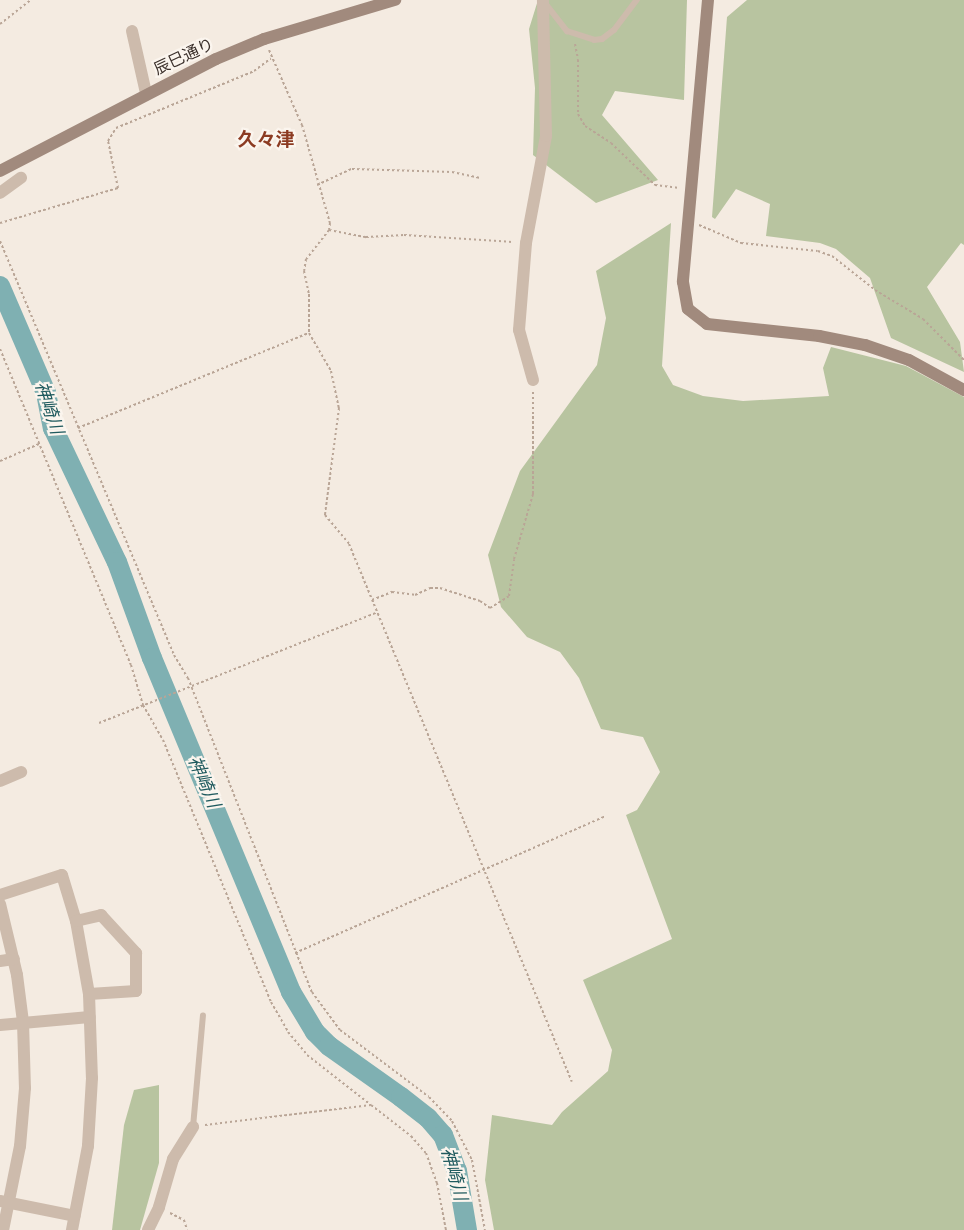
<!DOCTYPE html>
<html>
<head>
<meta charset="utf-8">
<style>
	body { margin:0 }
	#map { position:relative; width:964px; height:1230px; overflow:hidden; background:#f4ebe1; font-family:"Space Grotesk","Noto Sans JP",sans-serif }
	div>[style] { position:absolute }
	.green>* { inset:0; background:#b8c4a0 }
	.river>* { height:20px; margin:-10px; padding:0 10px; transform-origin:10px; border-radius:10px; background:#7fb0b2 }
	.path>* { height:2px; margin-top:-1px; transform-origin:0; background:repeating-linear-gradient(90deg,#b9a596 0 2.5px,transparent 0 5px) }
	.lane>* { height:6px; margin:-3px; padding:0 3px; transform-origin:3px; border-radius:3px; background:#cdbbac }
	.street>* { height:12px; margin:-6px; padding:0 6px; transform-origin:6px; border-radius:6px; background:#cdbbac }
	.secondary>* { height:12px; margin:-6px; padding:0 6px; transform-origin:6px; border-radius:6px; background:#a18a7d }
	span { translate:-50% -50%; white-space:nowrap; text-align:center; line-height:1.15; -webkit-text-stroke:4.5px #fbf5ee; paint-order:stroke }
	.street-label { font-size:16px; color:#3b302b }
	.water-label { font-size:18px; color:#1f5a5e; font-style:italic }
	.quarter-label { font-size:19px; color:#8c3b22; font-weight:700 }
</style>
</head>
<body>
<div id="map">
	<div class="green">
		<div style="clip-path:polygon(538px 0,687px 0,684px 100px,615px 91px,602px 115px,658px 180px,596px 203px,533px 155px,535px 88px,529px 29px)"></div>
		<div style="clip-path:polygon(747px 0,964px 0,964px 245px,961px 243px,927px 287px,960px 342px,964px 372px,891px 338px,870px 278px,836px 249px,820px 243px,766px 236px,770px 204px,736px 189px,715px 219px,712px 217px,727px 17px)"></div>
		<div style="clip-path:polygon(671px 223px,662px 366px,673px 385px,703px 396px,743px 401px,829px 396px,823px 368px,831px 347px,906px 366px,964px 397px,964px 1230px,494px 1230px,485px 1180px,492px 1115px,552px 1125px,562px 1112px,608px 1071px,612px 1050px,583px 980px,672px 939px,626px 815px,637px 810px,660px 772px,643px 737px,601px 729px,579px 678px,560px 652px,527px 637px,501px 607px,488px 555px,520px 471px,597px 365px,606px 318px,596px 271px)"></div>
		<div style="clip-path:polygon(159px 1085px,159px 1163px,140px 1230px,112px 1230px,124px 1125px,134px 1090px)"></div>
	</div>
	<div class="river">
		<div style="left:0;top:286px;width:116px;rotate:66.7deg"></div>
		<div style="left:46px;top:393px;width:36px;rotate:79deg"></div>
		<div style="left:53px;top:428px;width:148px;rotate:64.5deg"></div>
		<div style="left:117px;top:562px;width:102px;rotate:70deg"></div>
		<div style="left:152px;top:658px;width:362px;rotate:67.4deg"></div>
		<div style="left:291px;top:992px;width:47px;rotate:59deg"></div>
		<div style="left:315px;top:1032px;width:20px;rotate:45deg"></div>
		<div style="left:329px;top:1046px;width:88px;rotate:35.3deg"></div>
		<div style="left:401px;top:1097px;width:34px;rotate:38deg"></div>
		<div style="left:428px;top:1118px;width:23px;rotate:49deg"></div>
		<div style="left:443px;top:1135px;width:39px;rotate:69deg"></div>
		<div style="left:457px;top:1171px;width:60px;rotate:80.4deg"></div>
	</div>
	<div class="path">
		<div style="left:0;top:24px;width:39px;rotate:-38deg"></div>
		<div style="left:575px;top:44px;width:16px;rotate:79deg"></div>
		<div style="left:578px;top:60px;width:54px;rotate:90deg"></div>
		<div style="left:578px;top:114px;width:14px;rotate:60deg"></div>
		<div style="left:585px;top:126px;width:31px;rotate:33deg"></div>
		<div style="left:611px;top:143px;width:61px;rotate:43.7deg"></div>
		<div style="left:655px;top:185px;width:25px;rotate:7deg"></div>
		<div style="left:269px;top:50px;width:82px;rotate:66.3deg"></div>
		<div style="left:302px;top:125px;width:102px;rotate:74.1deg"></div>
		<div style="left:330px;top:223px;width:7px;rotate:98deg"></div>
		<div style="left:329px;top:230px;width:37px;rotate:128deg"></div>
		<div style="left:306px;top:259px;width:12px;rotate:99deg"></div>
		<div style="left:304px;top:271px;width:24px;rotate:78deg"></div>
		<div style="left:309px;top:294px;width:39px;rotate:90deg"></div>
		<div style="left:309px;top:333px;width:44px;rotate:59.9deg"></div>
		<div style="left:331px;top:371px;width:38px;rotate:78deg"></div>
		<div style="left:339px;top:408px;width:108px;rotate:97.5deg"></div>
		<div style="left:325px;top:515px;width:38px;rotate:50deg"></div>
		<div style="left:349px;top:544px;width:582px;rotate:67.49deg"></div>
		<div style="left:317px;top:185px;width:38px;rotate:-25deg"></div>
		<div style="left:352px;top:169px;width:100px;rotate:1.7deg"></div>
		<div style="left:452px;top:172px;width:29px;rotate:12deg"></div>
		<div style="left:0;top:223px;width:123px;rotate:-16.5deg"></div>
		<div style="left:118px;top:188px;width:48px;rotate:-102deg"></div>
		<div style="left:108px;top:141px;width:15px;rotate:-58deg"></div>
		<div style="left:116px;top:128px;width:149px;rotate:-22.4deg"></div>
		<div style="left:254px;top:71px;width:21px;rotate:-37deg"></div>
		<div style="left:699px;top:225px;width:46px;rotate:23.2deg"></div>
		<div style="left:741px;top:243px;width:77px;rotate:5.9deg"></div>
		<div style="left:818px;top:251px;width:15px;rotate:20deg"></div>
		<div style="left:832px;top:256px;width:55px;rotate:38.3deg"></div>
		<div style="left:875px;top:290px;width:56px;rotate:31.1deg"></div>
		<div style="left:923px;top:319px;width:58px;rotate:45deg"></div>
		<div style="left:329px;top:230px;width:38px;rotate:11deg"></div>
		<div style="left:366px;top:237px;width:38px;rotate:-3deg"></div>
		<div style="left:404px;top:235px;width:109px;rotate:3.7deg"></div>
		<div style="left:0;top:241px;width:449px;rotate:67.2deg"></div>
		<div style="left:174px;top:655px;width:27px;rotate:59deg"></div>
		<div style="left:188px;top:678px;width:338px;rotate:68.5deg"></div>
		<div style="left:312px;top:992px;width:47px;rotate:53.6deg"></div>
		<div style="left:340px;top:1030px;width:111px;rotate:37deg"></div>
		<div style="left:429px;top:1097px;width:33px;rotate:46deg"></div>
		<div style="left:452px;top:1121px;width:44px;rotate:62.9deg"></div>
		<div style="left:472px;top:1160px;width:71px;rotate:79.5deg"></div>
		<div style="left:0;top:349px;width:342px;rotate:67.5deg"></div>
		<div style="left:131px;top:665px;width:42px;rotate:73.3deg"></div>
		<div style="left:143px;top:705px;width:40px;rotate:60.3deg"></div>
		<div style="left:163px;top:740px;width:283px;rotate:67.6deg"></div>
		<div style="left:271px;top:1002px;width:34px;rotate:60deg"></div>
		<div style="left:288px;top:1032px;width:30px;rotate:50deg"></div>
		<div style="left:307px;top:1055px;width:81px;rotate:38deg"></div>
		<div style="left:78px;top:428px;width:250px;rotate:-22.4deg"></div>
		<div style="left:0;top:461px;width:43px;rotate:-23.6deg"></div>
		<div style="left:372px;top:600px;width:22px;rotate:-22deg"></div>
		<div style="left:392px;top:592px;width:23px;rotate:7deg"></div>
		<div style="left:415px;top:595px;width:17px;rotate:-25deg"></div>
		<div style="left:430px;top:588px;width:10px"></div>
		<div style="left:440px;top:588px;width:42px;rotate:18deg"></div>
		<div style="left:480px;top:601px;width:12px;rotate:35deg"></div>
		<div style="left:490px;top:608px;width:22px;rotate:-32deg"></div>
		<div style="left:509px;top:596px;width:37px;rotate:-82deg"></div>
		<div style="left:514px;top:559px;width:68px;rotate:-73.7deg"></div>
		<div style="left:533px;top:494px;width:102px;rotate:-90deg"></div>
		<div style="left:99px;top:723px;width:300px;rotate:-21.7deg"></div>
		<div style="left:295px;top:953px;width:338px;rotate:-23.8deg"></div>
		<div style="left:205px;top:1125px;width:167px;rotate:-6.9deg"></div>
		<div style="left:371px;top:1105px;width:51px;rotate:37.8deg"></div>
		<div style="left:411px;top:1136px;width:23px;rotate:49deg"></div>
		<div style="left:426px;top:1153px;width:32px;rotate:70deg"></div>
		<div style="left:437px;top:1183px;width:48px;rotate:79.2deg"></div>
		<div style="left:170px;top:1213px;width:16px;rotate:27deg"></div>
		<div style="left:184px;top:1220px;width:10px;rotate:73deg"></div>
	</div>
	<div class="lane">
		<div style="left:545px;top:3px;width:36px;rotate:52deg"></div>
		<div style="left:567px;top:31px;width:28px;rotate:18deg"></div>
		<div style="left:594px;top:40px;width:8px;rotate:-7deg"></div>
		<div style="left:602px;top:39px;width:15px;rotate:-37deg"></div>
		<div style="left:614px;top:30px;width:38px;rotate:-53deg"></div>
		<div style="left:193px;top:1127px;width:112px;rotate:-84.9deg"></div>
	</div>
	<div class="street">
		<div style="left:132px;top:31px;width:64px;rotate:77.3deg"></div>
		<div style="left:0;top:193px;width:26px;rotate:-36deg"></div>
		<div style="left:533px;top:380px;width:52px;rotate:-105.6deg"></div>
		<div style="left:519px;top:330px;width:87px;rotate:-85.4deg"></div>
		<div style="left:526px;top:243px;width:109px;rotate:-79.4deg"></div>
		<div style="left:546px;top:136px;width:136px;rotate:-91.3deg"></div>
		<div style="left:0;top:781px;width:23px;rotate:-23deg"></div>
		<div style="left:0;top:895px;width:65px;rotate:-17.9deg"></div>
		<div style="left:62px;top:875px;width:48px;rotate:73.1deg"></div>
		<div style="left:76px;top:921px;width:74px;rotate:79.9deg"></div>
		<div style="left:89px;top:994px;width:84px;rotate:88deg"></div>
		<div style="left:92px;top:1078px;width:68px;rotate:93.4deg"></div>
		<div style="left:88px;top:1146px;width:86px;rotate:100.8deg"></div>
		<div style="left:0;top:904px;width:73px;rotate:76.5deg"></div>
		<div style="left:17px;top:975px;width:47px;rotate:82.7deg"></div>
		<div style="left:23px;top:1022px;width:66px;rotate:88.3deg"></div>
		<div style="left:25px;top:1088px;width:58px;rotate:94.9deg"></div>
		<div style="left:20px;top:1146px;width:86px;rotate:101.4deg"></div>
		<div style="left:76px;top:921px;width:26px;rotate:-13deg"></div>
		<div style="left:101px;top:915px;width:52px;rotate:47.4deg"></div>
		<div style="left:136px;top:953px;width:38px;rotate:90deg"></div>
		<div style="left:136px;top:991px;width:47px;rotate:176.3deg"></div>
		<div style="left:0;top:961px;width:14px;rotate:-8deg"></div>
		<div style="left:0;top:1025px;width:90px;rotate:-5.1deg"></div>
		<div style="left:0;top:1201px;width:76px;rotate:11.3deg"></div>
		<div style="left:148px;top:1230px;width:25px;rotate:-64deg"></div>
		<div style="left:159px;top:1207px;width:50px;rotate:-73.7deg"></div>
		<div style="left:173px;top:1159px;width:38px;rotate:-58deg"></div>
	</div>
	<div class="secondary">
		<div style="left:708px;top:0;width:283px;rotate:95.1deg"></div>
		<div style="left:683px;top:282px;width:27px;rotate:80deg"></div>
		<div style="left:688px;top:309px;width:24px;rotate:38deg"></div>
		<div style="left:707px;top:324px;width:113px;rotate:6.1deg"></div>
		<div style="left:819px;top:336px;width:47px;rotate:11.1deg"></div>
		<div style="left:865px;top:345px;width:46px;rotate:18.8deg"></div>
		<div style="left:909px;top:360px;width:63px;rotate:28.6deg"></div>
		<div style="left:0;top:171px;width:243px;rotate:-27.4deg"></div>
		<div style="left:216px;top:59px;width:52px;rotate:-22.6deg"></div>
		<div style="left:264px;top:39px;width:137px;rotate:-16.6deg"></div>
	</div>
	<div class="street-label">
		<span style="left:184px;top:57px;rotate:-25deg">辰巳通り</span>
	</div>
	<div class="water-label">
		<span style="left:49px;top:408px;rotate:72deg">神崎川</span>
		<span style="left:204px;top:782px;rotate:67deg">神崎川</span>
		<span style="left:454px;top:1174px;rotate:75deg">神崎川</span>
	</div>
	<div class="quarter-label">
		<span style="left:266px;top:140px">久々津</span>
	</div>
</div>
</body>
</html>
